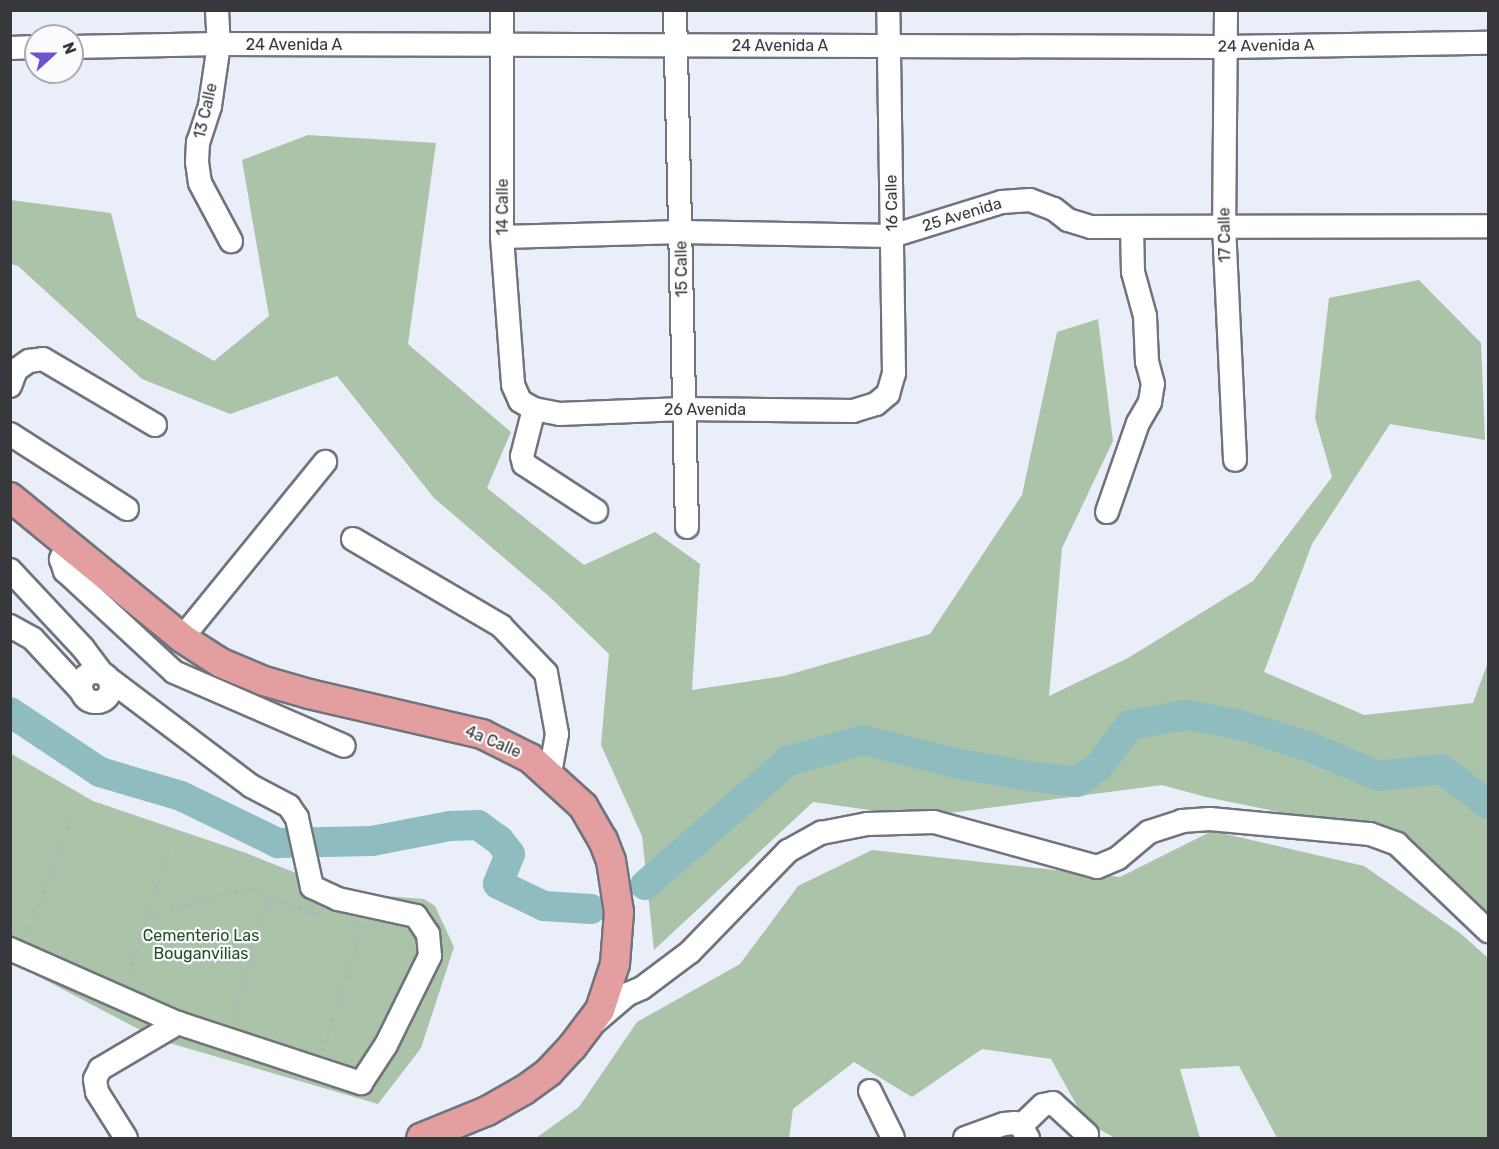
<!DOCTYPE html>
<html>
<head>
<meta charset="utf-8">
<style>
	body { margin:0 }
	#map { position:relative; width:1499px; height:1149px; overflow:hidden; background:#e9eef8; font-family:Rubik,sans-serif }
	div>[style] { position:absolute }
	.green>* { inset:0; background:#aac3a9 }
	.river>* { height:30px; margin:-15px; padding:0 15px; transform-origin:15px; border-radius:15px; background:#8fbdbf }
	.path>* { height:3px; margin-top:-1.5px; transform-origin:0; background:repeating-linear-gradient(90deg,#b1b5bd 0 3px,transparent 0 7.5px) }
	.roads { filter:drop-shadow(2px 0 #70747d) drop-shadow(-2px 0 #70747d) drop-shadow(0 2px #70747d) drop-shadow(0 -2px #70747d) }
	.minor>* { height:22px; margin:-11px; padding:0 11px; transform-origin:11px; border-radius:11px; background:#fff }
	.minor>.ring { margin:-11px; padding:0; box-sizing:content-box; background:none; border:22px solid #fff; border-radius:50% }
	.major>* { height:28px; margin:-14px; padding:0 14px; transform-origin:14px; border-radius:14px; background:#e39fa0 }
	span { translate:-50% -50%; white-space:nowrap; text-align:center; line-height:1.15; -webkit-text-stroke:4.5px #fafbfd; paint-order:stroke }
	.street-label { font-size:16px; color:#36383c }
	.park-label { font-size:16px; color:#244c26 }
	.frame { position:absolute; inset:0; border:12px solid #36383c; pointer-events:none }
	.north { position:absolute; left:24px; top:24px; width:60px; height:60px; box-sizing:border-box; background:#fafbfd; border:2px solid #acadb0; border-radius:50%; rotate:69deg; font-size:16px; font-weight:700; line-height:24px; text-align:center; color:#36383c }
	.north::after { content:''; display:block; margin:auto; width:21px; height:27px; background:#6d53cc; clip-path:polygon(50% 0,100% 100%,50% 72%,0 100%) }
</style>
</head>
<body>
<div id="map">
	<div class="green">
		<div style="clip-path:polygon(308px 135px,436px 143px,408px 344px,511px 432px,487px 488px,584px 565px,655px 532px,700px 564px,692px 690px,784px 676px,930px 634px,1022px 495px,1057px 332px,1098px 319px,1113px 441px,1062px 548px,1049px 696px,1128px 658px,1253px 581px,1332px 477px,1315px 418px,1329px 298px,1419px 280px,1481px 343px,1485px 440px,1390px 424px,1312px 544px,1264px 672px,1364px 715px,1473px 703px,1488px 662px,1488px 916px,1400px 837px,1206px 797px,1162px 785px,919px 817px,813px 802px,654px 950px,642px 836px,601px 745px,609px 654px,551px 598px,434px 498px,337px 376px,230px 414px,142px 379px,18px 266px,11px 264px,10px 200px,111px 213px,137px 317px,214px 361px,269px 316px,242px 160px)"></div>
		<div style="clip-path:polygon(10px 753px,93px 801px,246px 853px,346px 893px,424px 899px,435px 906px,454px 947px,421px 1048px,378px 1104px,159px 1040px,11px 962px)"></div>
		<div style="clip-path:polygon(1212px 831px,1364px 866px,1460px 933px,1488px 958px,1488px 1138px,1277px 1138px,1239px 1066px,1180px 1069px,1200px 1138px,1115px 1138px,1086px 1122px,1051px 1059px,982px 1049px,912px 1097px,854px 1062px,793px 1109px,789px 1138px,536px 1138px,579px 1107px,637px 1022px,740px 964px,798px 886px,872px 850px,1120px 877px)"></div>
	</div>
	<div class="river">
		<div style="left:10px;top:712px;width:108px;rotate:33.7deg"></div>
		<div style="left:100px;top:772px;width:84px;rotate:16.5deg"></div>
		<div style="left:181px;top:796px;width:108px;rotate:25.9deg"></div>
		<div style="left:278px;top:843px;width:94px;rotate:-1.2deg"></div>
		<div style="left:372px;top:841px;width:79px;rotate:-10.9deg"></div>
		<div style="left:450px;top:826px;width:28px;rotate:-2deg"></div>
		<div style="left:478px;top:825px;width:26px;rotate:36deg"></div>
		<div style="left:499px;top:840px;width:18px;rotate:52deg"></div>
		<div style="left:510px;top:854px;width:32px;rotate:112deg"></div>
		<div style="left:498px;top:884px;width:51px;rotate:25.6deg"></div>
		<div style="left:544px;top:906px;width:47px;rotate:3.7deg"></div>
		<div style="left:645px;top:885px;width:189px;rotate:-40.9deg"></div>
		<div style="left:788px;top:761px;width:78px;rotate:-15.6deg"></div>
		<div style="left:863px;top:740px;width:95px;rotate:14deg"></div>
		<div style="left:955px;top:763px;width:73px;rotate:10.2deg"></div>
		<div style="left:1027px;top:776px;width:50px;rotate:6.8deg"></div>
		<div style="left:1077px;top:782px;width:27px;rotate:-36deg"></div>
		<div style="left:1099px;top:766px;width:51px;rotate:-52.9deg"></div>
		<div style="left:1130px;top:725px;width:56px;rotate:-10.3deg"></div>
		<div style="left:1185px;top:715px;width:53px;rotate:9.8deg"></div>
		<div style="left:1237px;top:724px;width:77px;rotate:17.5deg"></div>
		<div style="left:1310px;top:747px;width:74px;rotate:23.1deg"></div>
		<div style="left:1378px;top:776px;width:63px;rotate:-6.3deg"></div>
		<div style="left:1441px;top:769px;width:59px;rotate:36.7deg"></div>
	</div>
	<div class="path">
		<div style="left:309px;top:911px;width:16px;rotate:18deg"></div>
		<div style="left:148px;top:915px;width:105px;rotate:-15deg"></div>
		<div style="left:249px;top:888px;width:64px;rotate:21deg"></div>
		<div style="left:28px;top:935px;width:127px;rotate:-69.7deg"></div>
		<div style="left:127px;top:980px;width:139px;rotate:-72.5deg"></div>
		<div style="left:233px;top:1021px;width:130px;rotate:-74.4deg"></div>
		<div style="left:323px;top:1050px;width:129px;rotate:-72.4deg"></div>
		<div style="left:362px;top:927px;width:11px;rotate:-165deg"></div>
	</div>
	<div class="roads">
		<div class="minor">
			<div style="left:217px;top:10px;width:34px;rotate:87deg"></div>
			<div style="left:219px;top:44px;width:63px;rotate:98.3deg"></div>
			<div style="left:210px;top:106px;width:38px;rotate:108deg"></div>
			<div style="left:198px;top:142px;width:20px;rotate:93deg"></div>
			<div style="left:197px;top:162px;width:21px;rotate:82deg"></div>
			<div style="left:200px;top:183px;width:66px;rotate:61.9deg"></div>
			<div style="left:502px;top:10px;width:227px;rotate:90deg"></div>
			<div style="left:502px;top:237px;width:148px;rotate:85.7deg"></div>
			<div style="left:513px;top:385px;width:17px;rotate:66deg"></div>
			<div style="left:520px;top:401px;width:16px;rotate:30deg"></div>
			<div style="left:534px;top:409px;width:25px;rotate:11deg"></div>
			<div style="left:559px;top:414px;width:124px;rotate:-2.3deg"></div>
			<div style="left:683px;top:409px;width:170px;rotate:0.7deg"></div>
			<div style="left:853px;top:411px;width:24px;rotate:-17deg"></div>
			<div style="left:876px;top:404px;width:16px;rotate:-40deg"></div>
			<div style="left:888px;top:394px;width:22px;rotate:-74deg"></div>
			<div style="left:894px;top:373px;width:363px;rotate:-90.9deg"></div>
			<div style="left:675px;top:10px;width:517px;rotate:88.67deg"></div>
			<div style="left:1226px;top:10px;width:216px;rotate:90.5deg"></div>
			<div style="left:1224px;top:226px;width:234px;rotate:87.3deg"></div>
			<div style="left:72px;top:47px;width:147px;rotate:-1.2deg"></div>
			<div style="left:219px;top:44px;width:1006px;rotate:0.17deg"></div>
			<div style="left:1225px;top:47px;width:263px;rotate:-0.9deg"></div>
			<div style="left:10px;top:48px;width:26px;rotate:-2deg"></div>
			<div style="left:502px;top:237px;width:180px;rotate:-1.6deg"></div>
			<div style="left:682px;top:232px;width:210px;rotate:1.1deg"></div>
			<div style="left:892px;top:236px;width:115px;rotate:-17.2deg"></div>
			<div style="left:1002px;top:202px;width:28px;rotate:-4deg"></div>
			<div style="left:1030px;top:200px;width:26px;rotate:21deg"></div>
			<div style="left:1054px;top:209px;width:18px;rotate:38deg"></div>
			<div style="left:1068px;top:220px;width:24px;rotate:17deg"></div>
			<div style="left:1091px;top:227px;width:397px;rotate:-0.1deg"></div>
			<div style="left:10px;top:386px;width:17px;rotate:-69deg"></div>
			<div style="left:16px;top:370px;width:16px;rotate:-35deg"></div>
			<div style="left:29px;top:361px;width:14px;rotate:-8deg"></div>
			<div style="left:43px;top:359px;width:130px;rotate:30.5deg"></div>
			<div style="left:534px;top:409px;width:49px;rotate:104.3deg"></div>
			<div style="left:522px;top:456px;width:8px;rotate:76deg"></div>
			<div style="left:524px;top:464px;width:86px;rotate:33.1deg"></div>
			<div style="left:10px;top:434px;width:139px;rotate:32.7deg"></div>
			<div style="left:1107px;top:512px;width:94px;rotate:-70.8deg"></div>
			<div style="left:1138px;top:423px;width:24px;rotate:-60deg"></div>
			<div style="left:1150px;top:402px;width:18px;rotate:-81deg"></div>
			<div style="left:1153px;top:384px;width:23px;rotate:-105deg"></div>
			<div style="left:1147px;top:362px;width:46px;rotate:-92.5deg"></div>
			<div style="left:1145px;top:316px;width:46px;rotate:-105.3deg"></div>
			<div style="left:1133px;top:272px;width:43px;rotate:-91.3deg"></div>
			<div style="left:353px;top:539px;width:172px;rotate:30.4deg"></div>
			<div style="left:501px;top:626px;width:65px;rotate:46.2deg"></div>
			<div style="left:546px;top:673px;width:62px;rotate:79.8deg"></div>
			<div style="left:557px;top:734px;width:40px;rotate:100deg"></div>
			<div style="left:68px;top:544px;width:17px;rotate:115deg"></div>
			<div style="left:61px;top:559px;width:13px;rotate:72deg"></div>
			<div style="left:65px;top:571px;width:149px;rotate:42.8deg"></div>
			<div style="left:174px;top:672px;width:185px;rotate:23.5deg"></div>
			<div style="left:10px;top:570px;width:107px;rotate:46.9deg"></div>
			<div style="left:83px;top:648px;width:31px;rotate:53deg"></div>
			<div style="left:10px;top:626px;width:26px;rotate:29deg"></div>
			<div style="left:33px;top:639px;width:72px;rotate:47.2deg"></div>
			<div style="left:182px;top:638px;width:227px;rotate:-50.9deg"></div>
			<div class="ring" style="left:81px;top:672px;width:8px;height:8px"></div>
			<div style="left:10px;top:949px;width:184px;rotate:23.8deg"></div>
			<div style="left:178px;top:1023px;width:193px;rotate:18.2deg"></div>
			<div style="left:361px;top:1083px;width:45px;rotate:-56.7deg"></div>
			<div style="left:386px;top:1045px;width:99px;rotate:-63.7deg"></div>
			<div style="left:430px;top:956px;width:22px;rotate:-95deg"></div>
			<div style="left:428px;top:934px;width:22px;rotate:-124deg"></div>
			<div style="left:416px;top:916px;width:80px;rotate:-167.7deg"></div>
			<div style="left:338px;top:899px;width:29px;rotate:-155deg"></div>
			<div style="left:312px;top:887px;width:71px;rotate:-102.3deg"></div>
			<div style="left:297px;top:818px;width:14px;rotate:-124deg"></div>
			<div style="left:289px;top:806px;width:43px;rotate:-152.2deg"></div>
			<div style="left:251px;top:786px;width:178px;rotate:-143deg"></div>
			<div style="left:595px;top:1022px;width:43px;rotate:-40.3deg"></div>
			<div style="left:628px;top:994px;width:15px;rotate:-23deg"></div>
			<div style="left:642px;top:988px;width:60px;rotate:-36.9deg"></div>
			<div style="left:690px;top:952px;width:141px;rotate:-45.9deg"></div>
			<div style="left:788px;top:851px;width:38px;rotate:-29deg"></div>
			<div style="left:821px;top:833px;width:47px;rotate:-11.1deg"></div>
			<div style="left:867px;top:824px;width:67px;rotate:-1.7deg"></div>
			<div style="left:934px;top:822px;width:169px;rotate:15.4deg"></div>
			<div style="left:1097px;top:867px;width:23px;rotate:-23deg"></div>
			<div style="left:1118px;top:858px;width:40px;rotate:-40deg"></div>
			<div style="left:1149px;top:832px;width:35px;rotate:-18deg"></div>
			<div style="left:1182px;top:821px;width:28px;rotate:-4deg"></div>
			<div style="left:1210px;top:819px;width:161px;rotate:5.4deg"></div>
			<div style="left:1370px;top:834px;width:29px;rotate:20deg"></div>
			<div style="left:1397px;top:844px;width:126px;rotate:43.7deg"></div>
			<div style="left:870px;top:1091px;width:52px;rotate:63.9deg"></div>
			<div style="left:1021px;top:1126px;width:30px;rotate:-44deg"></div>
			<div style="left:1043px;top:1105px;width:10px;rotate:-11deg"></div>
			<div style="left:1053px;top:1103px;width:46px;rotate:42.4deg"></div>
			<div style="left:126px;top:1138px;width:54px;rotate:-122.2deg"></div>
			<div style="left:97px;top:1092px;width:13px;rotate:-99deg"></div>
			<div style="left:95px;top:1079px;width:11px;rotate:-63deg"></div>
			<div style="left:100px;top:1069px;width:91px;rotate:-30.5deg"></div>
			<div style="left:965px;top:1138px;width:41px;rotate:-19.7deg"></div>
			<div style="left:1004px;top:1124px;width:11px;rotate:-5deg"></div>
			<div style="left:1015px;top:1123px;width:7px;rotate:27deg"></div>
			<div style="left:1021px;top:1126px;width:14px;rotate:60deg"></div>
		</div>
		<div class="major">
			<div style="left:10px;top:497px;width:222px;rotate:39.3deg"></div>
			<div style="left:182px;top:638px;width:46px;rotate:32.7deg"></div>
			<div style="left:221px;top:663px;width:47px;rotate:22.7deg"></div>
			<div style="left:264px;top:681px;width:47px;rotate:16.1deg"></div>
			<div style="left:309px;top:694px;width:178px;rotate:13deg"></div>
			<div style="left:482px;top:734px;width:54px;rotate:26.6deg"></div>
			<div style="left:530px;top:758px;width:72px;rotate:42.2deg"></div>
			<div style="left:583px;top:806px;width:39px;rotate:60deg"></div>
			<div style="left:603px;top:840px;width:22px;rotate:69deg"></div>
			<div style="left:611px;top:861px;width:52px;rotate:81.1deg"></div>
			<div style="left:619px;top:912px;width:52px;rotate:94.4deg"></div>
			<div style="left:615px;top:964px;width:48px;rotate:108.1deg"></div>
			<div style="left:600px;top:1010px;width:46px;rotate:127.1deg"></div>
			<div style="left:572px;top:1047px;width:34px;rotate:133deg"></div>
			<div style="left:549px;top:1072px;width:31px;rotate:144deg"></div>
			<div style="left:524px;top:1090px;width:43px;rotate:150.4deg"></div>
			<div style="left:487px;top:1111px;width:71px;rotate:157.8deg"></div>
		</div>
	</div>
	<div class="street-label">
		<span style="left:294px;top:45px">24 Avenida A</span>
		<span style="left:780px;top:46px">24 Avenida A</span>
		<span style="left:1266px;top:46px;rotate:-1deg">24 Avenida A</span>
		<span style="left:206px;top:111px;rotate:-77deg">13 Calle</span>
		<span style="left:892px;top:203px;rotate:-91deg">16 Calle</span>
		<span style="left:503px;top:207px;rotate:-90deg">14 Calle</span>
		<span style="left:962px;top:215px;rotate:-17deg">25 Avenida</span>
		<span style="left:1225px;top:235px;rotate:-91deg">17 Calle</span>
		<span style="left:682px;top:269px;rotate:-91deg">15 Calle</span>
		<span style="left:705px;top:410px">26 Avenida</span>
		<span style="left:493px;top:742px;rotate:23deg">4a Calle</span>
	</div>
	<div class="park-label">
		<span style="left:201px;top:945px">Cementerio Las<br>Bouganvilias</span>
	</div>
	<div class="frame"></div>
	<div class="north">N</div>
</div>
</body>
</html>
